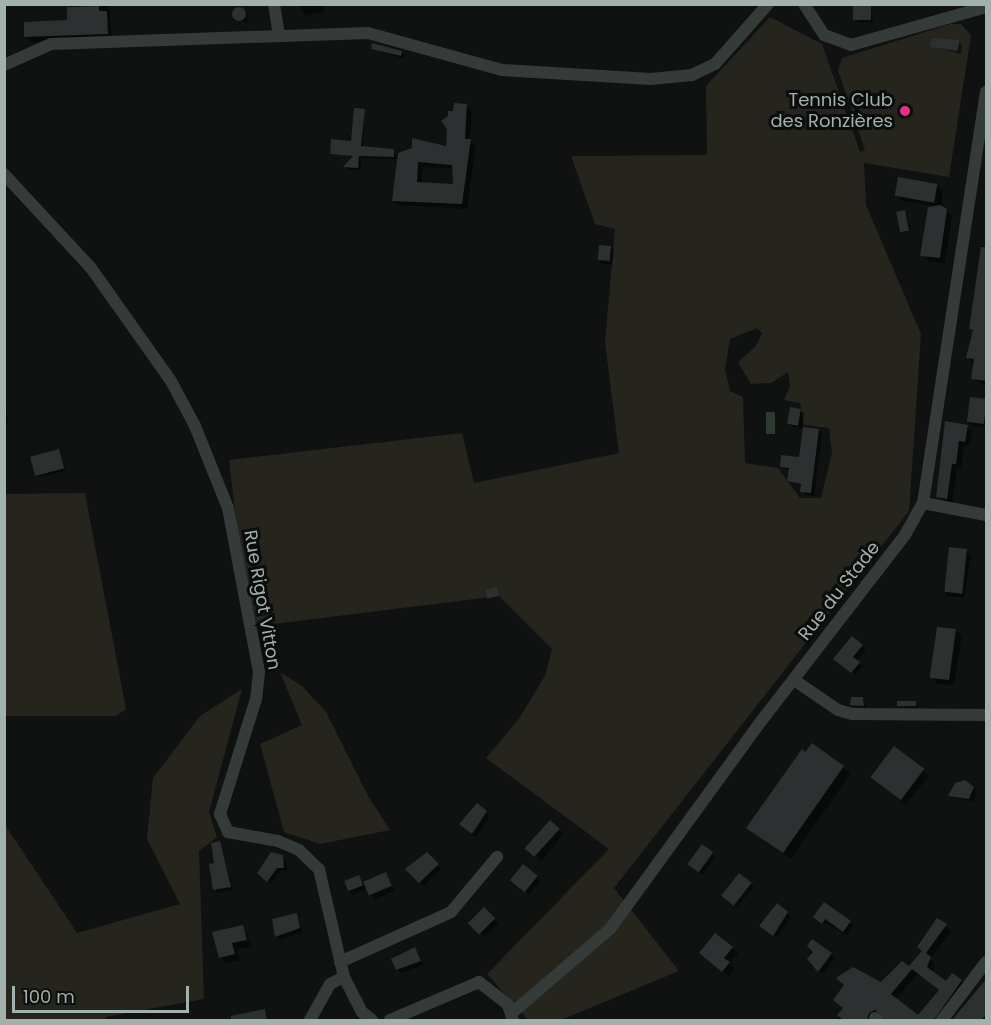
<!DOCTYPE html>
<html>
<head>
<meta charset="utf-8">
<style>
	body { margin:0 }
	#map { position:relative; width:991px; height:1025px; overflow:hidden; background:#101111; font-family:Poppins,sans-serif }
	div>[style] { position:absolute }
	.green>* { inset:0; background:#25251e }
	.water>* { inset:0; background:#2c3b31; transform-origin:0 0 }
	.shadow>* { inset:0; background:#0007; transform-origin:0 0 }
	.building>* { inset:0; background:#2d3030; transform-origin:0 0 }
	.round { border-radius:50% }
	.street>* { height:12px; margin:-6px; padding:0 6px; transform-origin:6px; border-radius:6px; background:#353b39 }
	.dots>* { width:16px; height:16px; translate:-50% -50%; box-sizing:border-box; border:3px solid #0b0c0c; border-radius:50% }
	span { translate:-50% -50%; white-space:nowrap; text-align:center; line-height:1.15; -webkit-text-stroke:6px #0b0c0c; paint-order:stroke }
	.poi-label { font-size:18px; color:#a1b1ab }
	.right { translate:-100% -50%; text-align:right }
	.street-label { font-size:18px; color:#a1b1ab }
	.frame { position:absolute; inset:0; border:6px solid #a1b1ab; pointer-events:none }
	.scale { position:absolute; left:12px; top:986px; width:177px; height:27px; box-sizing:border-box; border:3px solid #a1b1ab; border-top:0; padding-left:8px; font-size:18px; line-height:21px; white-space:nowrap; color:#a1b1ab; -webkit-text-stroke:4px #0b0c0c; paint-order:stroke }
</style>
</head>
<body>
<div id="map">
	<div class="green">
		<div style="clip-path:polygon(evenodd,770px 17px,822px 44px,860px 152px,865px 150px,838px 70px,842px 58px,950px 24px,961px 24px,971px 35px,949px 177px,864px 163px,866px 205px,921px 334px,909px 511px,614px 888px,679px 971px,561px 1020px,528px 1020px,487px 974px,609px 849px,486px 758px,518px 720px,545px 676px,552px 649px,499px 596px,257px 626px,237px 527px,229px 460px,462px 433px,474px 483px,619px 453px,605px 343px,615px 229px,595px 224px,571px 156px,707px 155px,706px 86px,770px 17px,757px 328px,762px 333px,755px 347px,738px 362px,751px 384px,771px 383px,788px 372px,790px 386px,784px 400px,800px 403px,804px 425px,829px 428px,832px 453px,821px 498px,800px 498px,778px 468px,745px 463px,743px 397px,730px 391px,725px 369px,730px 339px,757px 328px)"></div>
		<div style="clip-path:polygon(85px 493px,126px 709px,116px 716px,5px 716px,5px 494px)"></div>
		<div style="clip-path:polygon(280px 672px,302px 686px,326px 712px,368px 796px,390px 830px,320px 844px,284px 832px,260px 744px,302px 725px)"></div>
		<div style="clip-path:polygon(242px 689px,209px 812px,217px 837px,199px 851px,204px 999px,106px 1017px,105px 1020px,5px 1020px,5px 825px,77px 933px,180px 904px,147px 839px,153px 778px,200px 716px)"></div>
	</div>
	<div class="water">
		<div style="left:766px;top:412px;width:9px;height:22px"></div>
	</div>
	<div class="shadow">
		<div style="clip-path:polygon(62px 4px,109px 4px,112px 39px,31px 42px,25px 36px,69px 22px,69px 5px)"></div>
		<div style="clip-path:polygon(299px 4px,324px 4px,324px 12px,306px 16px)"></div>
		<div style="clip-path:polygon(871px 4px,874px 22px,859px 23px,855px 19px)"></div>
		<div style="clip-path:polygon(234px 9px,247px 12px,248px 23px,234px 20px)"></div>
		<div style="clip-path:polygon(959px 41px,962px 45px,961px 54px,931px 46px)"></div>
		<div style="clip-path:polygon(373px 49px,402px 52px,405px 56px,404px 59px)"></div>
		<div style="clip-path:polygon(evenodd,466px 105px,472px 111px,470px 140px,476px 146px,467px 209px,398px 205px,393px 200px,398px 159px,361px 158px,361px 170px,348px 170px,345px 167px,353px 157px,332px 153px,352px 143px,364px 111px,363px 148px,393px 150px,396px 155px,447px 147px,455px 112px,466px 105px,423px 167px,453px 169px,455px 186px,422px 184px,423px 167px)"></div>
		<div style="clip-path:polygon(936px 185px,942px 191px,942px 207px,952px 216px,945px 263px,928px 261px,922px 255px,930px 205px,902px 201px,896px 195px)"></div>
		<div style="clip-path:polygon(905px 212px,911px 230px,902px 233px,901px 232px)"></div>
		<div style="clip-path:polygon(982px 246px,986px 246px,986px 386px,972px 378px,974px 364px,967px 357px,974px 332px,970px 328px)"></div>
		<div style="clip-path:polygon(611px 247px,614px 251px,612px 265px,602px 264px,598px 260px)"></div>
		<div style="clip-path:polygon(4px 399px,9px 425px,4px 426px)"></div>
		<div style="clip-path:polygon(986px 401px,986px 428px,971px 425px,968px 421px)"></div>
		<div style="clip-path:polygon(800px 411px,804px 414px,802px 428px,793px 427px,790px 423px)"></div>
		<div style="clip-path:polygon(947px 423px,967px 427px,972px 432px,969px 446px,964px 445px,961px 468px,957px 468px,952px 503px,937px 496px)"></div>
		<div style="clip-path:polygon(819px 430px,822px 434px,814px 496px,805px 495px,802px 486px,789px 481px,790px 471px,781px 467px,800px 459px)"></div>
		<div style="clip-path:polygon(59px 450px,66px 471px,39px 477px,36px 474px)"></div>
		<div style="clip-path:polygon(966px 551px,971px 556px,964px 598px,948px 596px,943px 590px)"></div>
		<div style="clip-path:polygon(956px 630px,962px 636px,954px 685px,938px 684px,932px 678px)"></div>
		<div style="clip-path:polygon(862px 646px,866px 650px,856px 661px,863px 666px,855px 675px,839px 662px)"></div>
		<div style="clip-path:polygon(863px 698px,866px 708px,852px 704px)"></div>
		<div style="clip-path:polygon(916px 702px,919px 709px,899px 705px)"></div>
		<div style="left:895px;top:748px;width:44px;height:37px;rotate:39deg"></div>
		<div style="clip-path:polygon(843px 767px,850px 774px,791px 859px,748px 828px)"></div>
		<div style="clip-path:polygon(956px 784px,974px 787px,977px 791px,973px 802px,950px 796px)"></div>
		<div style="clip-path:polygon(486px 812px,490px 816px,476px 837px,465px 827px)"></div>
		<div style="clip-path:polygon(559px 830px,563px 834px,542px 861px,534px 854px)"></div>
		<div style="clip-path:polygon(219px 843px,233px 890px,218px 893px,215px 889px)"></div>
		<div style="clip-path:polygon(712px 853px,715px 857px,702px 875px,693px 868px)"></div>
		<div style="clip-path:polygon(271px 854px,286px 860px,287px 871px,280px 871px,271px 884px,259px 872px)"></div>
		<div style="clip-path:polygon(427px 854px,441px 868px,424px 886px,407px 869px)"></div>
		<div style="clip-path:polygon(385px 873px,395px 890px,375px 900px,368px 888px,353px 895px,349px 891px,358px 877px,363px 883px)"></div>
		<div style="clip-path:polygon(537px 877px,540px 881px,529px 895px,516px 884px)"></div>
		<div style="clip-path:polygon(751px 884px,754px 887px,737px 907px,727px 899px)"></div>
		<div style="left:484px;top:909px;width:20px;height:20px;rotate:45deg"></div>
		<div style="clip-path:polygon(787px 913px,791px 917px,777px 938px,765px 929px)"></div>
		<div style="clip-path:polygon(297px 915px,303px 932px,280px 940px,277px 936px)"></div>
		<div style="clip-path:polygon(815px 917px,850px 922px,853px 926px,847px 935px)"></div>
		<div style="clip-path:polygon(evenodd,946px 926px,951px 931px,930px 959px,935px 964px,932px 972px,946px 983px,961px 981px,967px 986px,940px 1020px,888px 1020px,876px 1015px,875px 1020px,838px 1020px,844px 1008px,910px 968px,946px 926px,918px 973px,941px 990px,918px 1017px,895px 1000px,918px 973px)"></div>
		<div style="clip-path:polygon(243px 927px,252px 946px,237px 949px,240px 960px,226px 963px,220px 957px)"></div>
		<div style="clip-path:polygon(813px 941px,835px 958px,822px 974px,810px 964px)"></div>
		<div style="clip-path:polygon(732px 948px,738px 953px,729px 964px,735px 969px,729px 976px,707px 959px)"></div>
		<div style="clip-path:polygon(415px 949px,424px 965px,401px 973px,397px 969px)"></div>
		<div style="clip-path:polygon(986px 980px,986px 1020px,954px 1020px)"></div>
		<div style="clip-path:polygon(264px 1011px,269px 1020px,239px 1020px,238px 1016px)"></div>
	</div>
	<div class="building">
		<div style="left:853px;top:4px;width:18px;height:16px"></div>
		<div style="clip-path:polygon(99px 6px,99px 11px,107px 11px,108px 34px,24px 37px,24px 22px,67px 20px,67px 7px)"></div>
		<div class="round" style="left:232px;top:7px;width:14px;height:14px"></div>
		<div style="clip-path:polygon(931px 38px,960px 40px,957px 51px,930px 47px)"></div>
		<div style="clip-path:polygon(372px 43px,402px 51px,401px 56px,371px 49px)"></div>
		<div style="clip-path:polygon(evenodd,454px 103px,467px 104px,465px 139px,471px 139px,462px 204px,392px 201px,398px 153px,412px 148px,412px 138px,446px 146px,447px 129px,441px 121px,448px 116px,448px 111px,453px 111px,454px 103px,418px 162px,452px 165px,453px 184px,417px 182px,418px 162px)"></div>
		<div style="clip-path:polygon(354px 108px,365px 109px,361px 146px,394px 149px,394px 157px,359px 156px,358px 168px,343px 167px,353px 156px,330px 154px,331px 139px,351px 141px)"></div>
		<div style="left:898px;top:177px;width:40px;height:19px;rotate:10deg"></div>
		<div style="clip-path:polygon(940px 205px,947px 209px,940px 258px,920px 256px,928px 207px)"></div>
		<div style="left:905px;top:210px;width:21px;height:9px;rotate:79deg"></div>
		<div style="left:599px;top:245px;width:12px;height:15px;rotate:5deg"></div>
		<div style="clip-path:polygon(981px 247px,987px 247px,987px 381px,971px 379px,974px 359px,966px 358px,973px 330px,969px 329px)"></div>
		<div style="left:970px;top:397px;width:17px;height:25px;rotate:7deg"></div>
		<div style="left:790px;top:407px;width:11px;height:17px;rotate:10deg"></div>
		<div style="clip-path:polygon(945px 421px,968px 425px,965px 442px,959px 441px,956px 464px,952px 464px,947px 499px,936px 497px)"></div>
		<div style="clip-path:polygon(803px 427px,819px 429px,811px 493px,800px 492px,801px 484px,787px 481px,789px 468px,780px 467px,781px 455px,799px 457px)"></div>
		<div style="left:59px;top:449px;width:20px;height:30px;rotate:75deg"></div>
		<div style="left:949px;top:547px;width:18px;height:45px;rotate:6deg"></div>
		<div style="left:497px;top:587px;width:9px;height:12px;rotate:77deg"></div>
		<div style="clip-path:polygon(937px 627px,956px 629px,949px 680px,930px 678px,930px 675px)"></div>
		<div style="clip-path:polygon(852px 636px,863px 645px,853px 657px,860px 662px,851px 673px,833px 659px)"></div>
		<div style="clip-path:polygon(851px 697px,863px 697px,864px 706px,850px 705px)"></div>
		<div style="left:897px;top:701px;width:19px;height:5px"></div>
		<div style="clip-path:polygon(812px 743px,844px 766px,783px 853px,746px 828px,802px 749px,805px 752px)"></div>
		<div style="left:894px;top:746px;width:38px;height:39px;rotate:37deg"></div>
		<div style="clip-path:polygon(965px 780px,974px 787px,969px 799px,948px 796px,955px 783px)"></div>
		<div style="clip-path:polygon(477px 803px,487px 811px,472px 834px,459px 824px)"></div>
		<div style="left:550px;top:820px;width:13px;height:38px;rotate:42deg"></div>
		<div style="clip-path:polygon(220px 841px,231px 887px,213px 890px,209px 864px,214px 863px,211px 843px)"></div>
		<div style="left:702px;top:844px;width:14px;height:25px;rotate:36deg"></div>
		<div style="clip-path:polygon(271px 852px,283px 855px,284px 868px,277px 868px,267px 882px,257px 873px)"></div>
		<div style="clip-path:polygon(427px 852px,439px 864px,419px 883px,405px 869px)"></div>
		<div style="left:523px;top:864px;width:19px;height:21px;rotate:39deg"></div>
		<div style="left:386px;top:872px;width:15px;height:25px;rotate:67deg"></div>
		<div style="left:739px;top:873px;width:16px;height:29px;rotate:38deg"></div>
		<div style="left:359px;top:875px;width:11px;height:16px;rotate:68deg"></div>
		<div style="clip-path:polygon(824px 902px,851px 921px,843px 932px,825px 919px,822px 924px,813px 917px)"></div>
		<div style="clip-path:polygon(777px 903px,788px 912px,773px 936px,759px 926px)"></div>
		<div style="left:484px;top:907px;width:16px;height:23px;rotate:45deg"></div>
		<div style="clip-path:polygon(297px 913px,300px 928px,275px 937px,272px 919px)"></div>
		<div style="clip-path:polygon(evenodd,937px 918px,947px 924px,926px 953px,931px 957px,927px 967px,946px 981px,952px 973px,962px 980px,934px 1020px,886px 1020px,875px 1010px,869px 1013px,867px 1020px,843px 1020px,837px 1015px,843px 1008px,833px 1000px,844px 985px,836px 978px,853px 967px,881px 982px,902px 961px,909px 966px,922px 951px,917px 947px,937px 918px,912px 969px,939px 990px,918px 1015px,891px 994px,912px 969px)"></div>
		<div style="clip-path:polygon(243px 925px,247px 940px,232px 943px,235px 954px,219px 958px,212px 932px)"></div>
		<div style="clip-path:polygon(715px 933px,733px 947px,724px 958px,730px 962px,722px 972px,699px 953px)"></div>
		<div style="clip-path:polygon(812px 939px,832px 953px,818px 972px,807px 959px,813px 952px,807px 946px)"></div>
		<div style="clip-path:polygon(415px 947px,421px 961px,396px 970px,391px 959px)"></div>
		<div style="clip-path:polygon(987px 978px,987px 1014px,981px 1020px,952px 1020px)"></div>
		<div style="clip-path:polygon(265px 1009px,267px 1020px,231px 1020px,231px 1016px)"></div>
	</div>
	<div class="street">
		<div style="left:274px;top:4px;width:30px;rotate:81deg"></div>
		<div style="left:804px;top:4px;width:37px;rotate:57deg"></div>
		<div style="left:824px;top:35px;width:29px;rotate:20deg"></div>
		<div style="left:851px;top:45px;width:140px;rotate:-15.7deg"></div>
		<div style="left:4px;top:65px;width:51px;rotate:-24.1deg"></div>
		<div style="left:51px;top:44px;width:317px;rotate:-2deg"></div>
		<div style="left:368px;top:33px;width:139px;rotate:15.4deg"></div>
		<div style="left:502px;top:70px;width:149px;rotate:3.5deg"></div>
		<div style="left:651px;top:79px;width:41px;rotate:-5.6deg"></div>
		<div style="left:692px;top:75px;width:25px;rotate:-26deg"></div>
		<div style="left:715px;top:64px;width:80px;rotate:-48.5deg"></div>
		<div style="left:4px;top:174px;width:128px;rotate:47.2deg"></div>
		<div style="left:91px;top:268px;width:138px;rotate:54.7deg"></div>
		<div style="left:171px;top:381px;width:51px;rotate:61.9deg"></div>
		<div style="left:195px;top:426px;width:88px;rotate:68.1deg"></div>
		<div style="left:228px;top:508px;width:167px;rotate:79.3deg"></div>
		<div style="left:259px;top:672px;width:27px;rotate:96deg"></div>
		<div style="left:256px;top:699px;width:121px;rotate:107.4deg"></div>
		<div style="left:220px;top:814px;width:20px;rotate:66deg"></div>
		<div style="left:228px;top:832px;width:51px;rotate:10.2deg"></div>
		<div style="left:278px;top:841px;width:23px;rotate:23deg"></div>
		<div style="left:299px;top:850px;width:28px;rotate:44deg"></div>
		<div style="left:319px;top:869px;width:111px;rotate:77deg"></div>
		<div style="left:344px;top:977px;width:39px;rotate:63deg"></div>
		<div style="left:362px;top:1012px;width:13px;rotate:39deg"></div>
		<div style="left:923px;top:503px;width:64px;rotate:10.8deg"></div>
		<div style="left:794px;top:680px;width:53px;rotate:34.3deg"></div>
		<div style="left:838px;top:710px;width:15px;rotate:16deg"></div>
		<div style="left:852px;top:714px;width:134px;rotate:0.4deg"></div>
		<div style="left:340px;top:962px;width:122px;rotate:-24.2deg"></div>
		<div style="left:451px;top:912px;width:72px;rotate:-50.1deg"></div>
		<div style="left:512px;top:1013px;width:129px;rotate:-40.6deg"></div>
		<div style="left:610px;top:929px;width:258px;rotate:-54deg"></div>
		<div style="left:762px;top:720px;width:234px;rotate:-52.3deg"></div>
		<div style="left:905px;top:535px;width:37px;rotate:-61deg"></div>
		<div style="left:923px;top:503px;width:416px;rotate:-81.3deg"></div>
		<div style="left:875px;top:1018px;width:4px;rotate:34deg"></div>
		<div style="left:310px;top:1020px;width:41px;rotate:-60.9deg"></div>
		<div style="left:330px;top:984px;width:16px;rotate:-27deg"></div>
		<div style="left:390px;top:1020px;width:97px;rotate:-23.1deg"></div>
		<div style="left:479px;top:982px;width:37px;rotate:38deg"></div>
		<div style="left:508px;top:1005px;width:16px;rotate:72deg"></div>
		<div style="left:942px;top:1020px;width:73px;rotate:-52.8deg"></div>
	</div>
	<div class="dots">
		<div style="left:905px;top:111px;background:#e83183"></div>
	</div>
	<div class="poi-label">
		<span class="right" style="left:893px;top:111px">Tennis Club<br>des Ronzières</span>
	</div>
	<div class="street-label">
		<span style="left:839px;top:591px;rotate:-52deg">Rue du Stade</span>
		<span style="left:262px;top:600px;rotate:80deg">Rue Rigot Vitton</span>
	</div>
	<div class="frame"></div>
	<div class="scale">100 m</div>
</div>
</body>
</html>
